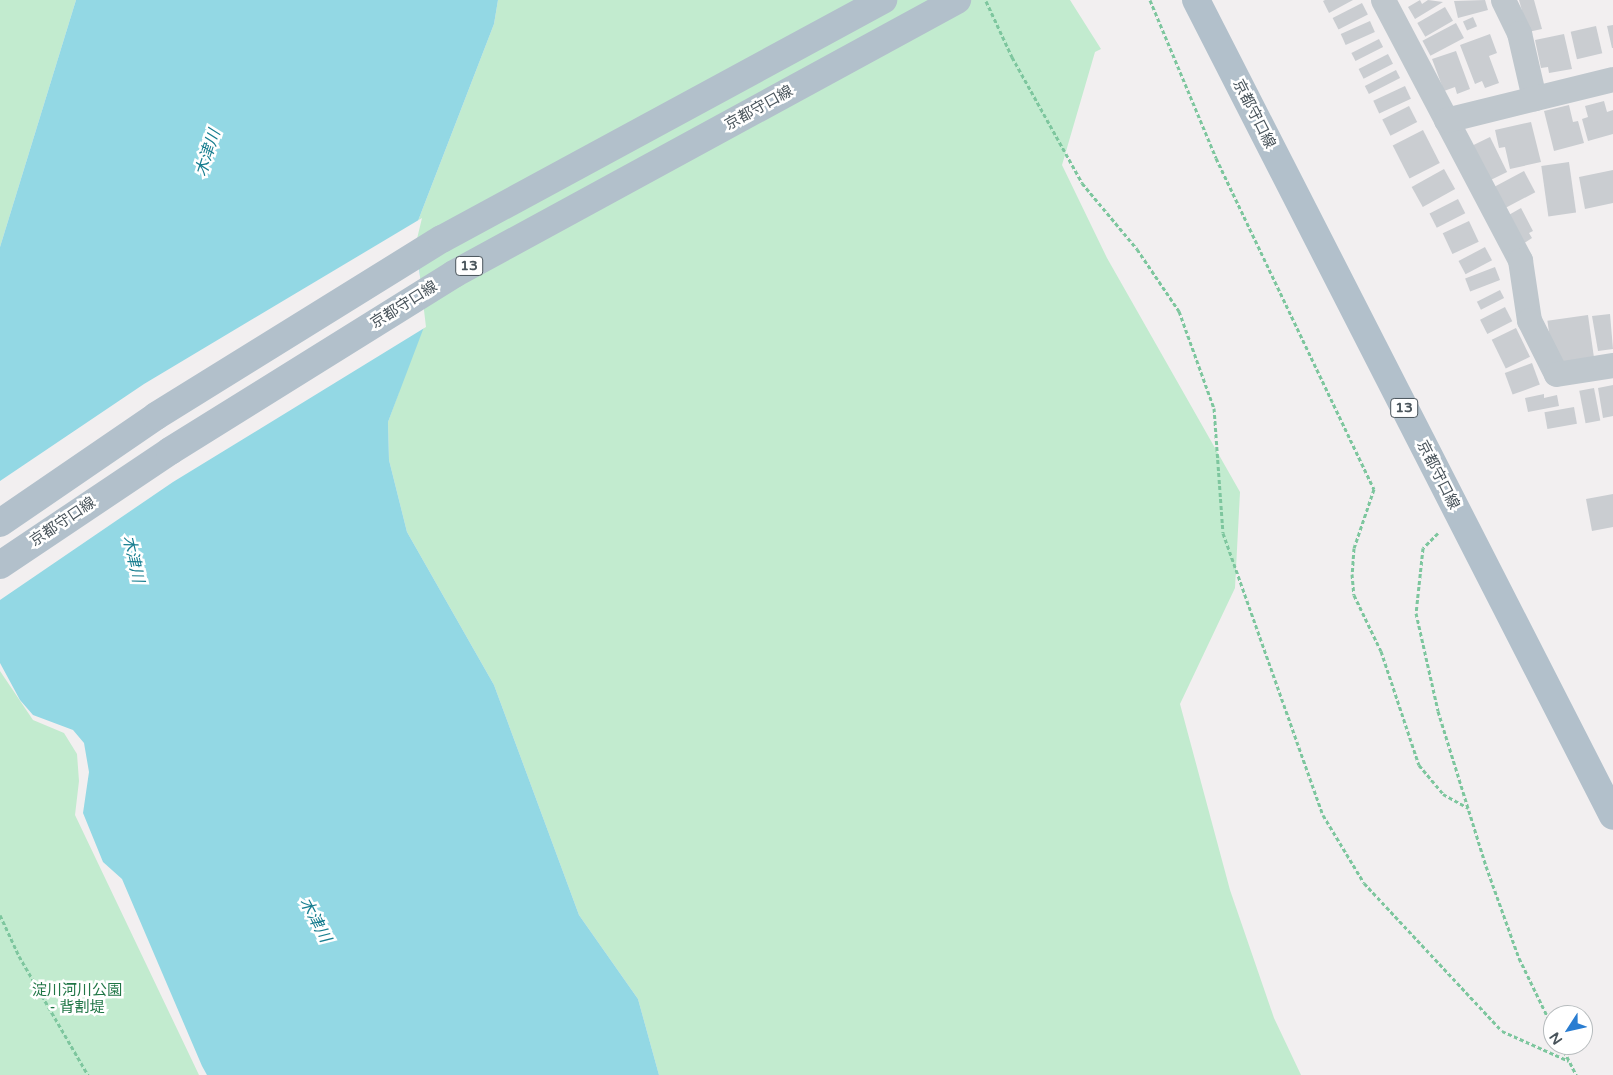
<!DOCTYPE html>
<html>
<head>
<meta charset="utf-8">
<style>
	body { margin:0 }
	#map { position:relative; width:1613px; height:1075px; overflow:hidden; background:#f2eff0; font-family:"Varela Round","Noto Sans JP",sans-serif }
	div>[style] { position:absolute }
	.green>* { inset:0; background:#c2ebcf }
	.water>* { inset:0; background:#93d8e4 }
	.pier>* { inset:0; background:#f2eff0 }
	.building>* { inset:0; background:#cacdd1; transform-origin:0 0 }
	.path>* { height:3px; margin-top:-1.5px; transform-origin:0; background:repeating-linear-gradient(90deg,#7dc69e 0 4px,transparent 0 6.5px) }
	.minor>* { height:25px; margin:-12.5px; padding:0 12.5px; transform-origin:12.5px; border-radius:12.5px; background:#bfc7cd }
	.primary>* { height:28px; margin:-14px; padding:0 14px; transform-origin:14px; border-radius:14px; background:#b2c0cb }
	span { translate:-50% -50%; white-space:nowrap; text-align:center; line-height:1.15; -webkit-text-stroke:5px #fff; paint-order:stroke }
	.shield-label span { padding:1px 4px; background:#fff; border:1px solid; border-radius:4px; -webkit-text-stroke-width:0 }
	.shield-label { font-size:14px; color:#49545b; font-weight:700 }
	.street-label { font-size:15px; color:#49545b }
	.park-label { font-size:15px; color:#207646 }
	.water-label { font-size:16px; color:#187e90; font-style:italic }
	.north { position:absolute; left:1543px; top:1005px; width:50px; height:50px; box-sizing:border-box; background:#fff; border:1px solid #b6bbbd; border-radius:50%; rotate:235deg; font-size:14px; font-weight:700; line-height:20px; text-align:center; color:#49545b }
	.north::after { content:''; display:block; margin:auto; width:18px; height:22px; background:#2a7dd1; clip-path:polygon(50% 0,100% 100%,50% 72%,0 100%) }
</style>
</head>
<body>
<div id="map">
	<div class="green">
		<div style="clip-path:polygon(0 0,76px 0,0 247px)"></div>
		<div style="clip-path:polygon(498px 0,1070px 0,1101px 49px,1095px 52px,1062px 165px,1107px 258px,1240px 492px,1235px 588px,1180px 704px,1230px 890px,1274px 1018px,1301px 1075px,659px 1075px,638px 999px,579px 915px,494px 685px,407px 532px,389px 460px,388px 422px,399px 392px,416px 226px,494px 24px)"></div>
		<div style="clip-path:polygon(0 671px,33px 720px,64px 733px,77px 754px,79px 781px,75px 815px,199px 1075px,0 1075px)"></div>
	</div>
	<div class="water">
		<div style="clip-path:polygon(76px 0,498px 0,494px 24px,416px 226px,424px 327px,388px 422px,389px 460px,407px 532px,494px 685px,579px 915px,638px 999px,659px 1075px,207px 1075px,202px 1066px,122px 879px,103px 862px,83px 813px,89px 772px,84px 743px,73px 730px,33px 715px,20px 700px,0 663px,0 247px)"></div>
	</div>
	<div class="pier">
		<div style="clip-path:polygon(422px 218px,416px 243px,426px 327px,173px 482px,0 600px,0 481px,144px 384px)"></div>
	</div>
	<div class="building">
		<div style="clip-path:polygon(1325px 0,1353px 0,1329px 13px,1323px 1px)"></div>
		<div style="clip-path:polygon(1420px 0,1422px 4px,1428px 0,1443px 2px,1415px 19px,1408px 7px)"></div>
		<div style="clip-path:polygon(1485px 0,1488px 10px,1458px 18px,1454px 1px)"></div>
		<div style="clip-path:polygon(1519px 0,1534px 0,1542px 29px,1528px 32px)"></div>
		<div style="left:1362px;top:3px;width:13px;height:33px;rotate:63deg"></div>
		<div style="left:1445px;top:7px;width:16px;height:32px;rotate:60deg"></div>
		<div style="left:1473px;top:17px;width:10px;height:11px;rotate:66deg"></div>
		<div style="left:1370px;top:21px;width:12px;height:32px;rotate:66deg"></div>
		<div style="left:1456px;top:23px;width:17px;height:38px;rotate:62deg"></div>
		<div style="clip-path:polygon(1613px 25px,1613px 48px,1612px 48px,1607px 26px)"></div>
		<div style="left:1596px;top:26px;width:28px;height:26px;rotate:77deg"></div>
		<div style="clip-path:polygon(1490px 34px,1497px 53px,1489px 56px,1499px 83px,1485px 88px,1482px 81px,1475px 84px,1460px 45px)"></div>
		<div style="clip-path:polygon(1564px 34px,1572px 69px,1549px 73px,1548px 67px,1541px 68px,1535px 40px)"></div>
		<div style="left:1379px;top:39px;width:9px;height:31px;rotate:63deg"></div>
		<div style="clip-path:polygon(1456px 51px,1470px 89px,1457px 94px,1455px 87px,1444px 91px,1432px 59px)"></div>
		<div style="left:1388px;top:54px;width:11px;height:33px;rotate:63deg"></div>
		<div style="left:1396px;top:70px;width:9px;height:35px;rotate:63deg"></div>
		<div style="left:1405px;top:86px;width:14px;height:35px;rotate:65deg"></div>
		<div style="clip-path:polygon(1604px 101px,1607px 112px,1613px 110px,1613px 134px,1588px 141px,1582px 119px,1588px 117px,1585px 106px)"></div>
		<div style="clip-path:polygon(1569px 105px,1573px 122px,1578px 121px,1584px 143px,1554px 151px,1544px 111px)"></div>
		<div style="left:1409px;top:106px;width:18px;height:30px;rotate:63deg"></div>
		<div style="clip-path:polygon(1531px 122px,1541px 162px,1510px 169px,1505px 147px,1499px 148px,1495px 130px)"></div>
		<div style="left:1423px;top:130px;width:37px;height:34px;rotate:63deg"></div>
		<div style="left:1490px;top:137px;width:39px;height:20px;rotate:64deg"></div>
		<div style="left:1569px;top:162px;width:51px;height:28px;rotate:82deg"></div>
		<div style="left:1444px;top:169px;width:23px;height:37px;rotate:61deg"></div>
		<div style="clip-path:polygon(1613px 170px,1613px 203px,1585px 209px,1579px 177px)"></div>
		<div style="left:1524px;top:171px;width:24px;height:35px;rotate:62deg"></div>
		<div style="left:1458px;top:199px;width:16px;height:32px;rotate:63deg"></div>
		<div style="clip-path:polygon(1521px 208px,1533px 231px,1529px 233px,1532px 238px,1523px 244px,1507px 216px)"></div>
		<div style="left:1469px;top:221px;width:23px;height:29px;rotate:65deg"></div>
		<div style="left:1485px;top:247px;width:15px;height:30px;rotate:62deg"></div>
		<div style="left:1495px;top:267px;width:14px;height:32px;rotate:69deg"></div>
		<div style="left:1500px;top:290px;width:9px;height:26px;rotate:63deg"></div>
		<div style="left:1505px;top:307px;width:16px;height:28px;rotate:63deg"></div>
		<div style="clip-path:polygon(1610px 314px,1613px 349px,1598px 351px,1592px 316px)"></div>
		<div style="left:1588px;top:315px;width:45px;height:41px;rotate:82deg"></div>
		<div style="left:1516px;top:328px;width:32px;height:27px;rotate:64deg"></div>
		<div style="left:1532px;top:363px;width:23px;height:29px;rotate:70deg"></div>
		<div style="clip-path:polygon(1613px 385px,1613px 416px,1603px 418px,1598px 388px)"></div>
		<div style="left:1594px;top:388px;width:33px;height:15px;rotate:79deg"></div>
		<div style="clip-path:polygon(1544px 394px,1544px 398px,1557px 395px,1559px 406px,1528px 412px,1525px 398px)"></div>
		<div style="left:1574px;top:407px;width:17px;height:30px;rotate:80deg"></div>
		<div style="clip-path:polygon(1613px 494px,1613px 527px,1592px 531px,1586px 499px)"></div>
	</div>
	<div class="path">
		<div style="left:1150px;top:0;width:171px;rotate:67.3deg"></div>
		<div style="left:1216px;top:158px;width:367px;rotate:64.5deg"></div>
		<div style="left:1374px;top:489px;width:62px;rotate:108.7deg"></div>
		<div style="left:1354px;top:548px;width:26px;rotate:94deg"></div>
		<div style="left:1352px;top:574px;width:21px;rotate:85deg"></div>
		<div style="left:1354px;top:595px;width:62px;rotate:64.3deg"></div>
		<div style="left:1381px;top:651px;width:120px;rotate:71.6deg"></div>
		<div style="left:1419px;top:765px;width:38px;rotate:50deg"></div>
		<div style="left:1443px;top:794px;width:29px;rotate:29deg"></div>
		<div style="left:986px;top:1px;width:62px;rotate:65.1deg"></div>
		<div style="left:1012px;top:57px;width:144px;rotate:60.9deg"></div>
		<div style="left:1082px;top:183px;width:86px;rotate:50.2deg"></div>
		<div style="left:1137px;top:249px;width:75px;rotate:55.9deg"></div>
		<div style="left:1179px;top:311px;width:103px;rotate:70.2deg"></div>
		<div style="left:1214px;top:408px;width:125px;rotate:85.9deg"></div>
		<div style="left:1223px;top:533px;width:299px;rotate:70.5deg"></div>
		<div style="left:1323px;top:815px;width:79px;rotate:58.9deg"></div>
		<div style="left:1364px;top:883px;width:202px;rotate:47deg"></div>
		<div style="left:1502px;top:1031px;width:73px;rotate:24.1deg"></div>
		<div style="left:1438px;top:533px;width:21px;rotate:135deg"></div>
		<div style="left:1423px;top:548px;width:65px;rotate:96.1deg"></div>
		<div style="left:1416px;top:613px;width:100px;rotate:77.3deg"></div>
		<div style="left:1438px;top:711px;width:162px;rotate:72.8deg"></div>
		<div style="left:1486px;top:866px;width:98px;rotate:70.3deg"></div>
		<div style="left:1519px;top:958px;width:78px;rotate:64.1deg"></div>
		<div style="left:0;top:915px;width:45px;rotate:65.1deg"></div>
		<div style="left:19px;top:956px;width:138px;rotate:59.9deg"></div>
		<div style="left:1561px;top:1045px;width:34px;rotate:63deg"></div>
	</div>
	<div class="minor">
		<div style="left:1383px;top:0;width:294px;rotate:62.2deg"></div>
		<div style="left:1520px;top:260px;width:61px;rotate:81.5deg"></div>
		<div style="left:1529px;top:320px;width:60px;rotate:63.4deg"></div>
		<div style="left:1556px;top:374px;width:58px;rotate:-9deg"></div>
		<div style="left:1503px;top:0;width:37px;rotate:64deg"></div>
		<div style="left:1519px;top:33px;width:67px;rotate:77deg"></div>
		<div style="left:1446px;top:120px;width:172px;rotate:-13.8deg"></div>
	</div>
	<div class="primary">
		<div style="left:1196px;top:0;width:916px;rotate:62.93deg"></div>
		<div style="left:0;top:523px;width:189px;rotate:-34.4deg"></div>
		<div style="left:156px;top:416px;width:336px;rotate:-31.8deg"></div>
		<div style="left:442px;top:239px;width:502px;rotate:-28.46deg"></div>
		<div style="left:0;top:565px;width:205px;rotate:-33.8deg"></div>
		<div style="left:170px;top:451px;width:335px;rotate:-31.9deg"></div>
		<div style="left:454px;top:274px;width:573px;rotate:-28.58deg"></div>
	</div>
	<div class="shield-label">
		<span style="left:469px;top:266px">13</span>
		<span style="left:1404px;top:408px">13</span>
	</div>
	<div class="street-label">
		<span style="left:759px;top:108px;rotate:-29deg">京都守口線</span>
		<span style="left:1254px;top:114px;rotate:63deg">京都守口線</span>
		<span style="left:404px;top:305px;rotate:-32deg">京都守口線</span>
		<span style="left:1438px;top:475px;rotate:63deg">京都守口線</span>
		<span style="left:63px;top:522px;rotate:-34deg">京都守口線</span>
	</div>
	<div class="park-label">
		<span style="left:77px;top:999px">淀川河川公園<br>- 背割堤</span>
	</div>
	<div class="water-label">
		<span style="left:208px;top:153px;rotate:-72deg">木津川</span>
		<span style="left:133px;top:559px;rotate:77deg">木津川</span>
		<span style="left:315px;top:920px;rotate:62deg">木津川</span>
	</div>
	<div class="north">N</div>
</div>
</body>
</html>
